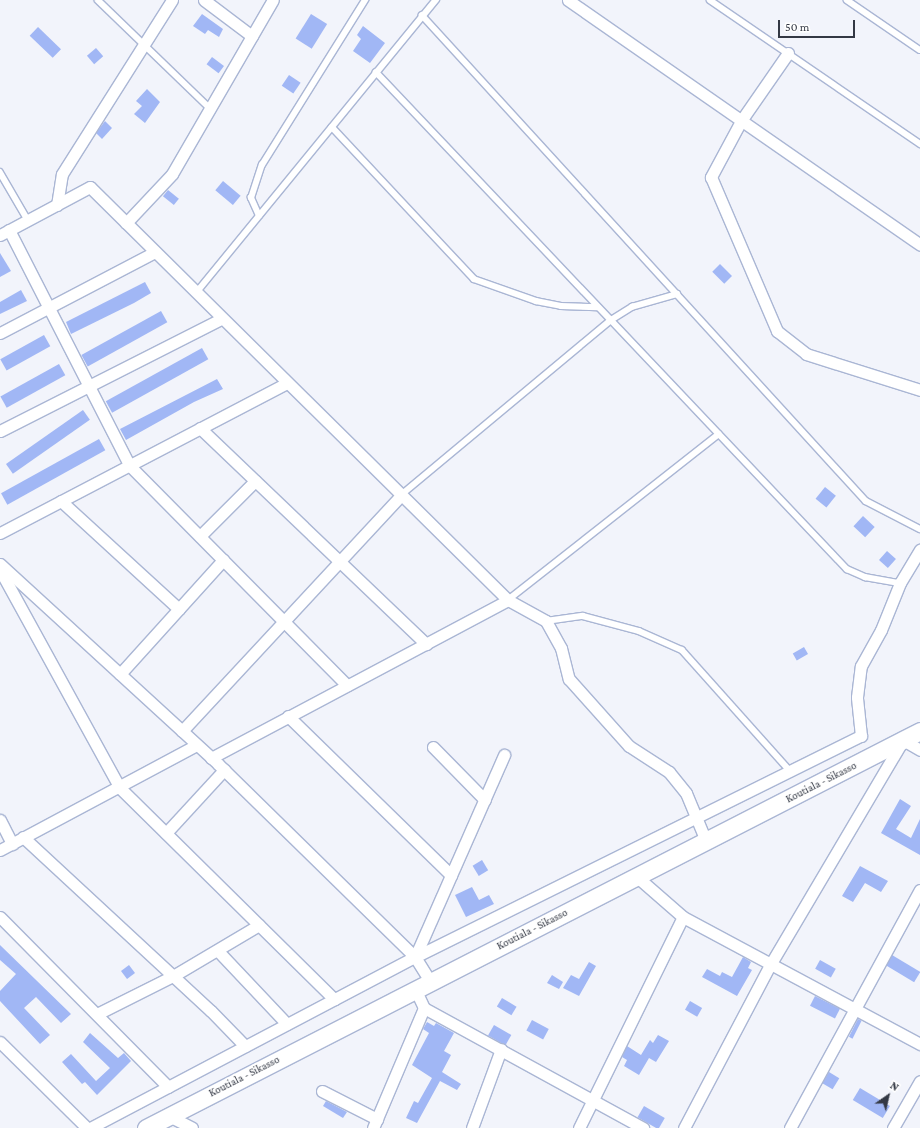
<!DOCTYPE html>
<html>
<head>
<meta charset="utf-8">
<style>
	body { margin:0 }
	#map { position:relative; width:920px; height:1128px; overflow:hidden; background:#f2f4fb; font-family:"Crimson Pro",serif }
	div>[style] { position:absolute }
	.building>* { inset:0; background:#a1b7f5; transform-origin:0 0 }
	.roads { filter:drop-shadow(1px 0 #aab6d4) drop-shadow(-1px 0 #aab6d4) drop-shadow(0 1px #aab6d4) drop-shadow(0 -1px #aab6d4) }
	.service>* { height:5.5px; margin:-2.75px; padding:0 2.75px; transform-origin:2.75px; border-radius:2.75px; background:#fff }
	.minor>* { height:11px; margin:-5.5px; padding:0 5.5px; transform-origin:5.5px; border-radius:5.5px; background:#fff }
	.primary>* { height:17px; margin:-8.5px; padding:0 8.5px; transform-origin:8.5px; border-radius:8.5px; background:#fff }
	span { translate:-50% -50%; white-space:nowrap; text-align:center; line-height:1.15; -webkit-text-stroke:4px #fff; paint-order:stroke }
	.street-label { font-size:11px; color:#333844 }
	.north { position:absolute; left:868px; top:1076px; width:40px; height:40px; -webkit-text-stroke:3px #fff; paint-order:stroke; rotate:34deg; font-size:11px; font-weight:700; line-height:16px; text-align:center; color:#333844 }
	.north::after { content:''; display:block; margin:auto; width:14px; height:18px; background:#333844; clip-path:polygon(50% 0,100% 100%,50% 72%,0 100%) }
	.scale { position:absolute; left:778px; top:20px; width:77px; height:18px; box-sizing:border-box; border:2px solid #333844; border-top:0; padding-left:5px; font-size:12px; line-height:14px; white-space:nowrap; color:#333844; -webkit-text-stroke:3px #fff; paint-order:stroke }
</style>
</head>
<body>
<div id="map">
	<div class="building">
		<div style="clip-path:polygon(202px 14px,223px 29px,219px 37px,208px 30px,205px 34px,193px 26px)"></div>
		<div style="left:311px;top:14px;width:19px;height:29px;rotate:32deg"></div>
		<div style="clip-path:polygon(363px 26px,385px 43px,370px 63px,353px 51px,361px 39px,357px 35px)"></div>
		<div style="left:38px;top:27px;width:32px;height:12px;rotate:44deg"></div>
		<div style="left:96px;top:48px;width:11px;height:12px;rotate:49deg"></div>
		<div style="left:212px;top:57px;width:15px;height:9px;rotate:37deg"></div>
		<div style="left:289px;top:75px;width:14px;height:13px;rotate:34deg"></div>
		<div style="clip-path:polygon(147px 89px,160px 102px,145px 123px,134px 114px,142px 106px,136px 101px)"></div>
		<div style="clip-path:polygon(105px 121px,112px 128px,102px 139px,96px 133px)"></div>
		<div style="left:223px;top:181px;width:23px;height:12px;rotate:40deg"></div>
		<div style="left:168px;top:190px;width:14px;height:8px;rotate:39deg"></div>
		<div style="clip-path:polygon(0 253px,11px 271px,0 277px)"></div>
		<div style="left:720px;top:264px;width:17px;height:11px;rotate:45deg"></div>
		<div style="clip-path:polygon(145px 282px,151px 293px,134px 303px,71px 334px,66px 322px)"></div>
		<div style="clip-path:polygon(21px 290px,27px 301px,0 314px,0 302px)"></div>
		<div style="left:161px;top:311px;width:13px;height:91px;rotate:61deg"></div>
		<div style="left:44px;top:335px;width:13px;height:50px;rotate:61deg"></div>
		<div style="left:202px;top:348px;width:13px;height:110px;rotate:61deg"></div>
		<div style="left:59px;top:364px;width:13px;height:67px;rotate:61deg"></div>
		<div style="clip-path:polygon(217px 379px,223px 389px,194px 402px,126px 440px,120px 429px)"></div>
		<div style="left:83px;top:410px;width:12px;height:94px;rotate:55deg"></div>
		<div style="left:99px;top:439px;width:13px;height:112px;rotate:61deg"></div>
		<div style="left:825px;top:487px;width:14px;height:15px;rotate:39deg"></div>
		<div style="left:863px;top:516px;width:16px;height:14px;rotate:43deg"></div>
		<div style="left:887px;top:551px;width:12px;height:12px;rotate:42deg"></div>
		<div style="left:804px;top:647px;width:8px;height:13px;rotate:60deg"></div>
		<div style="clip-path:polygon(900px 799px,911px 806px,896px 829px,911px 838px,920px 819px,920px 855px,881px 833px)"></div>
		<div style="left:482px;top:860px;width:12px;height:11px;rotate:59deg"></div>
		<div style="clip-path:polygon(860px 866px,888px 881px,881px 892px,865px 883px,853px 902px,842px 896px)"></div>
		<div style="clip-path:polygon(472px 887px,479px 900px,489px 895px,494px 904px,466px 917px,455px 895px)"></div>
		<div style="clip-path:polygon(0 945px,71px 1014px,61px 1023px,36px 997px,24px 1008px,50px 1035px,40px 1044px,0 1001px,0 991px,16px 974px,0 960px)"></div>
		<div style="left:892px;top:955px;width:33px;height:12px;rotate:31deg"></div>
		<div style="clip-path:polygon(743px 957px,751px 962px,748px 968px,752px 970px,737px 996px,702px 977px,707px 969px,720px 976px,722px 972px,732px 977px)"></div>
		<div style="left:820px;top:960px;width:18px;height:10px;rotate:29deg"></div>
		<div style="clip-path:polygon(589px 962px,596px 966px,579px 996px,563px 988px,571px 975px,579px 979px)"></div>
		<div style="left:129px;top:965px;width:10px;height:10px;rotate:53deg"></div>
		<div style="clip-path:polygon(552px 975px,563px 982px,559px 989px,547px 983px)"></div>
		<div style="left:815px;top:996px;width:28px;height:11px;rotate:27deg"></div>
		<div style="left:502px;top:998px;width:17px;height:10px;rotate:31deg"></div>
		<div style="left:690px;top:1001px;width:14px;height:10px;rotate:30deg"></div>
		<div style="left:858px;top:1019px;width:4px;height:20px;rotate:27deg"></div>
		<div style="left:532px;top:1020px;width:19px;height:12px;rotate:28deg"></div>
		<div style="clip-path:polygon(427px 1022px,434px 1026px,436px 1023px,454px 1033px,444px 1051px,451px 1055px,442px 1072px,461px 1084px,457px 1090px,440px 1081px,417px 1123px,406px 1118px,414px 1101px,418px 1103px,432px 1078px,412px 1065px,429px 1033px,423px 1029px)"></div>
		<div style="left:494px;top:1025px;width:20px;height:12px;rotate:30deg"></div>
		<div style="clip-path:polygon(90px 1033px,118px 1058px,124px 1053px,131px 1061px,97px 1095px,85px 1082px,82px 1084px,62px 1062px,71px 1054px,96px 1081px,110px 1068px,83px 1042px)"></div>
		<div style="clip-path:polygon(658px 1035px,669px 1041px,656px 1062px,649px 1058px,639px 1075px,624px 1066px,627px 1060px,622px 1057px,627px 1046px,641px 1055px,650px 1040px,653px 1043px)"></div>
		<div style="left:829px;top:1072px;width:12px;height:13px;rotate:31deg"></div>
		<div style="left:860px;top:1088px;width:35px;height:14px;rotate:31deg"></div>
		<div style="clip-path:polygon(326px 1101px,347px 1112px,343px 1118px,323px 1106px)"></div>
		<div style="left:644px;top:1106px;width:24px;height:13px;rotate:30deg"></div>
	</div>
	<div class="roads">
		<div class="service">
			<div style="left:98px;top:0;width:156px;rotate:44deg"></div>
			<div style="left:710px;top:0;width:255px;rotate:34.4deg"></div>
			<div style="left:847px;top:0;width:88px;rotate:34.4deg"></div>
			<div style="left:422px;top:15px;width:658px;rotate:47.59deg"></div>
			<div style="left:866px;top:501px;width:61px;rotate:27.4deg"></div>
			<div style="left:376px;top:72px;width:685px;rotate:46.54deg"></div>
			<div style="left:847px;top:569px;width:20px;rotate:24deg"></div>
			<div style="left:865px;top:577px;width:36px;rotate:10deg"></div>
			<div style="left:332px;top:127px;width:208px;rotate:46.9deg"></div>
			<div style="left:474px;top:279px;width:66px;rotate:19.5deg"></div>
			<div style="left:536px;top:301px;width:25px;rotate:11deg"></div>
			<div style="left:561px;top:306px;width:37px;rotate:2deg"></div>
			<div style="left:0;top:172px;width:56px;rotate:59.7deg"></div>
			<div style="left:259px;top:216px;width:20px;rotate:-114deg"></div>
			<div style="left:251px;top:198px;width:35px;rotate:-72deg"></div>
			<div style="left:262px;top:165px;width:195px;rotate:-58deg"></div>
			<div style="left:196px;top:293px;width:379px;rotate:-50.7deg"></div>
			<div style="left:401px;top:495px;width:273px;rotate:-39.8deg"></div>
			<div style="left:611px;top:320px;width:25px;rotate:-32deg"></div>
			<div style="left:632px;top:307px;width:47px;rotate:-16.1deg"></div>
			<div style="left:508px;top:600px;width:268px;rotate:-38.2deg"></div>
			<div style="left:546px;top:621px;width:37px;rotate:-8deg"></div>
			<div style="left:583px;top:616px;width:58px;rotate:15deg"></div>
			<div style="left:639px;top:631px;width:47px;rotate:23.8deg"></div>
			<div style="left:682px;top:650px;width:162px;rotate:48.2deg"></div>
		</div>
		<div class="minor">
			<div style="left:204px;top:0;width:60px;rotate:36.9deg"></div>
			<div style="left:568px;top:0;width:429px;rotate:34.8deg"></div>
			<div style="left:788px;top:53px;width:83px;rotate:124.7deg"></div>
			<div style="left:741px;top:121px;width:64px;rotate:118.2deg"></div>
			<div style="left:711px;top:177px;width:168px;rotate:66.8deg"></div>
			<div style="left:777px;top:331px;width:37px;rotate:38deg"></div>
			<div style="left:806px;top:354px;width:120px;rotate:17.5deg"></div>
			<div style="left:57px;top:205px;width:31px;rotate:-81deg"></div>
			<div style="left:62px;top:174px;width:206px;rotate:-57.7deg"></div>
			<div style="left:126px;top:223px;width:67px;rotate:-46.8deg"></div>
			<div style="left:172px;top:174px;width:201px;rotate:-59.9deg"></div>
			<div style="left:9px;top:230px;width:264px;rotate:62.9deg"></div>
			<div style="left:129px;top:465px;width:310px;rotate:45.3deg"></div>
			<div style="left:0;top:235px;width:102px;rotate:-28.1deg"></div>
			<div style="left:90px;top:187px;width:588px;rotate:44.66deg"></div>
			<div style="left:508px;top:600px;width:43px;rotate:28.9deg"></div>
			<div style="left:546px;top:621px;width:31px;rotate:61deg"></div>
			<div style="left:561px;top:648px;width:32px;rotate:76deg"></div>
			<div style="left:569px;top:679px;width:90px;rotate:48.2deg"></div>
			<div style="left:629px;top:746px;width:48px;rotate:33deg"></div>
			<div style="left:669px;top:772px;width:27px;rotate:51deg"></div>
			<div style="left:686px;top:793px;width:52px;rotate:67.4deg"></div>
			<div style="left:0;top:333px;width:175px;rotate:-27.6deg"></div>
			<div style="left:200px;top:428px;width:313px;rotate:43.7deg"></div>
			<div style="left:0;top:431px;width:248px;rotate:-26.9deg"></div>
			<div style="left:61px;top:501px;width:160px;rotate:42.5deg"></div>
			<div style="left:0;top:533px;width:324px;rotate:-27.6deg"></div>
			<div style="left:200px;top:536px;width:78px;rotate:-45deg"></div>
			<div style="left:0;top:564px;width:296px;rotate:42.5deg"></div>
			<div style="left:218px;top:764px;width:276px;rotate:44.4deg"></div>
			<div style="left:415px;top:957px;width:28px;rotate:58deg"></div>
			<div style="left:0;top:570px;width:249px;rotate:61.2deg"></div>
			<div style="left:120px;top:788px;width:301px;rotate:44.6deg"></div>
			<div style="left:120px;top:674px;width:154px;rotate:-47.9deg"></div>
			<div style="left:288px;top:716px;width:228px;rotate:44.3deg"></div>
			<div style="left:182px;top:731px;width:322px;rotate:-47.1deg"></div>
			<div style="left:433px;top:747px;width:74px;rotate:45.5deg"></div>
			<div style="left:211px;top:758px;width:336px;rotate:-28deg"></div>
			<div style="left:0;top:820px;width:27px;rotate:63deg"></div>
			<div style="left:166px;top:833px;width:86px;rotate:-47.4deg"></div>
			<div style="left:23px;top:837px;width:256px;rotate:42.8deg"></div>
			<div style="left:211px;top:1011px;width:49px;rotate:45.8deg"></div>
			<div style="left:0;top:850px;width:223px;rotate:-28.1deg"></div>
			<div style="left:636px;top:876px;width:62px;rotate:41.1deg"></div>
			<div style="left:683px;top:917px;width:269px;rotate:28.2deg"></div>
			<div style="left:0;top:917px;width:239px;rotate:45.3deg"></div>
			<div style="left:218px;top:951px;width:100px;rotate:46.6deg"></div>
			<div style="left:415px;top:957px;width:221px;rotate:-66.2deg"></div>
			<div style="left:424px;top:1008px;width:250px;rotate:28.7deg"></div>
			<div style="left:97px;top:1014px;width:85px;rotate:-26.6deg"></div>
			<div style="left:173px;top:976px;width:100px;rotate:-30.7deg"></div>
			<div style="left:0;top:1042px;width:122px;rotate:44.7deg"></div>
			<div style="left:322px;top:1091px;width:62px;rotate:27deg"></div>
			<div style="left:167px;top:1115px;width:28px;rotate:27deg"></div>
			<div style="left:90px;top:1128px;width:367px;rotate:-27.8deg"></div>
			<div style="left:415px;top:957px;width:498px;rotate:-26.4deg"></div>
			<div style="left:861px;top:736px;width:39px;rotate:-96deg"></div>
			<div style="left:857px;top:697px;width:31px;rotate:-83deg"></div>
			<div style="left:861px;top:666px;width:41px;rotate:-60.9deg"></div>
			<div style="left:881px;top:630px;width:51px;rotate:-68deg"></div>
			<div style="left:900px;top:583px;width:39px;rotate:-59deg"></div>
			<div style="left:373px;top:1128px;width:130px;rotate:-67deg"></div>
			<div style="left:424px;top:1008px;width:21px;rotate:-115deg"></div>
			<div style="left:472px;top:1128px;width:84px;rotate:-69.8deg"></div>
			<div style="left:579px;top:1128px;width:235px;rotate:-63.8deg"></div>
			<div style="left:684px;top:1128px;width:184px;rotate:-62.2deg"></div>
			<div style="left:770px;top:965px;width:261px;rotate:-59.4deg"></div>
			<div style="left:903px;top:740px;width:20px;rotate:30deg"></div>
			<div style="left:790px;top:1128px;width:271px;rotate:-61.4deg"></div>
			<div style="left:893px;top:1128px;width:54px;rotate:-60.1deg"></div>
		</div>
		<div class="primary">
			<div style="left:146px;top:1128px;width:870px;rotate:-27.15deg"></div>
		</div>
	</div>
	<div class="street-label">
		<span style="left:821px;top:782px;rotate:-27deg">Koutiala - Sikasso</span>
		<span style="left:532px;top:929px;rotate:-27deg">Koutiala - Sikasso</span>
		<span style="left:244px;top:1076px;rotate:-27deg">Koutiala - Sikasso</span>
	</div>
	<div class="north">N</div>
	<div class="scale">50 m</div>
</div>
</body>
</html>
